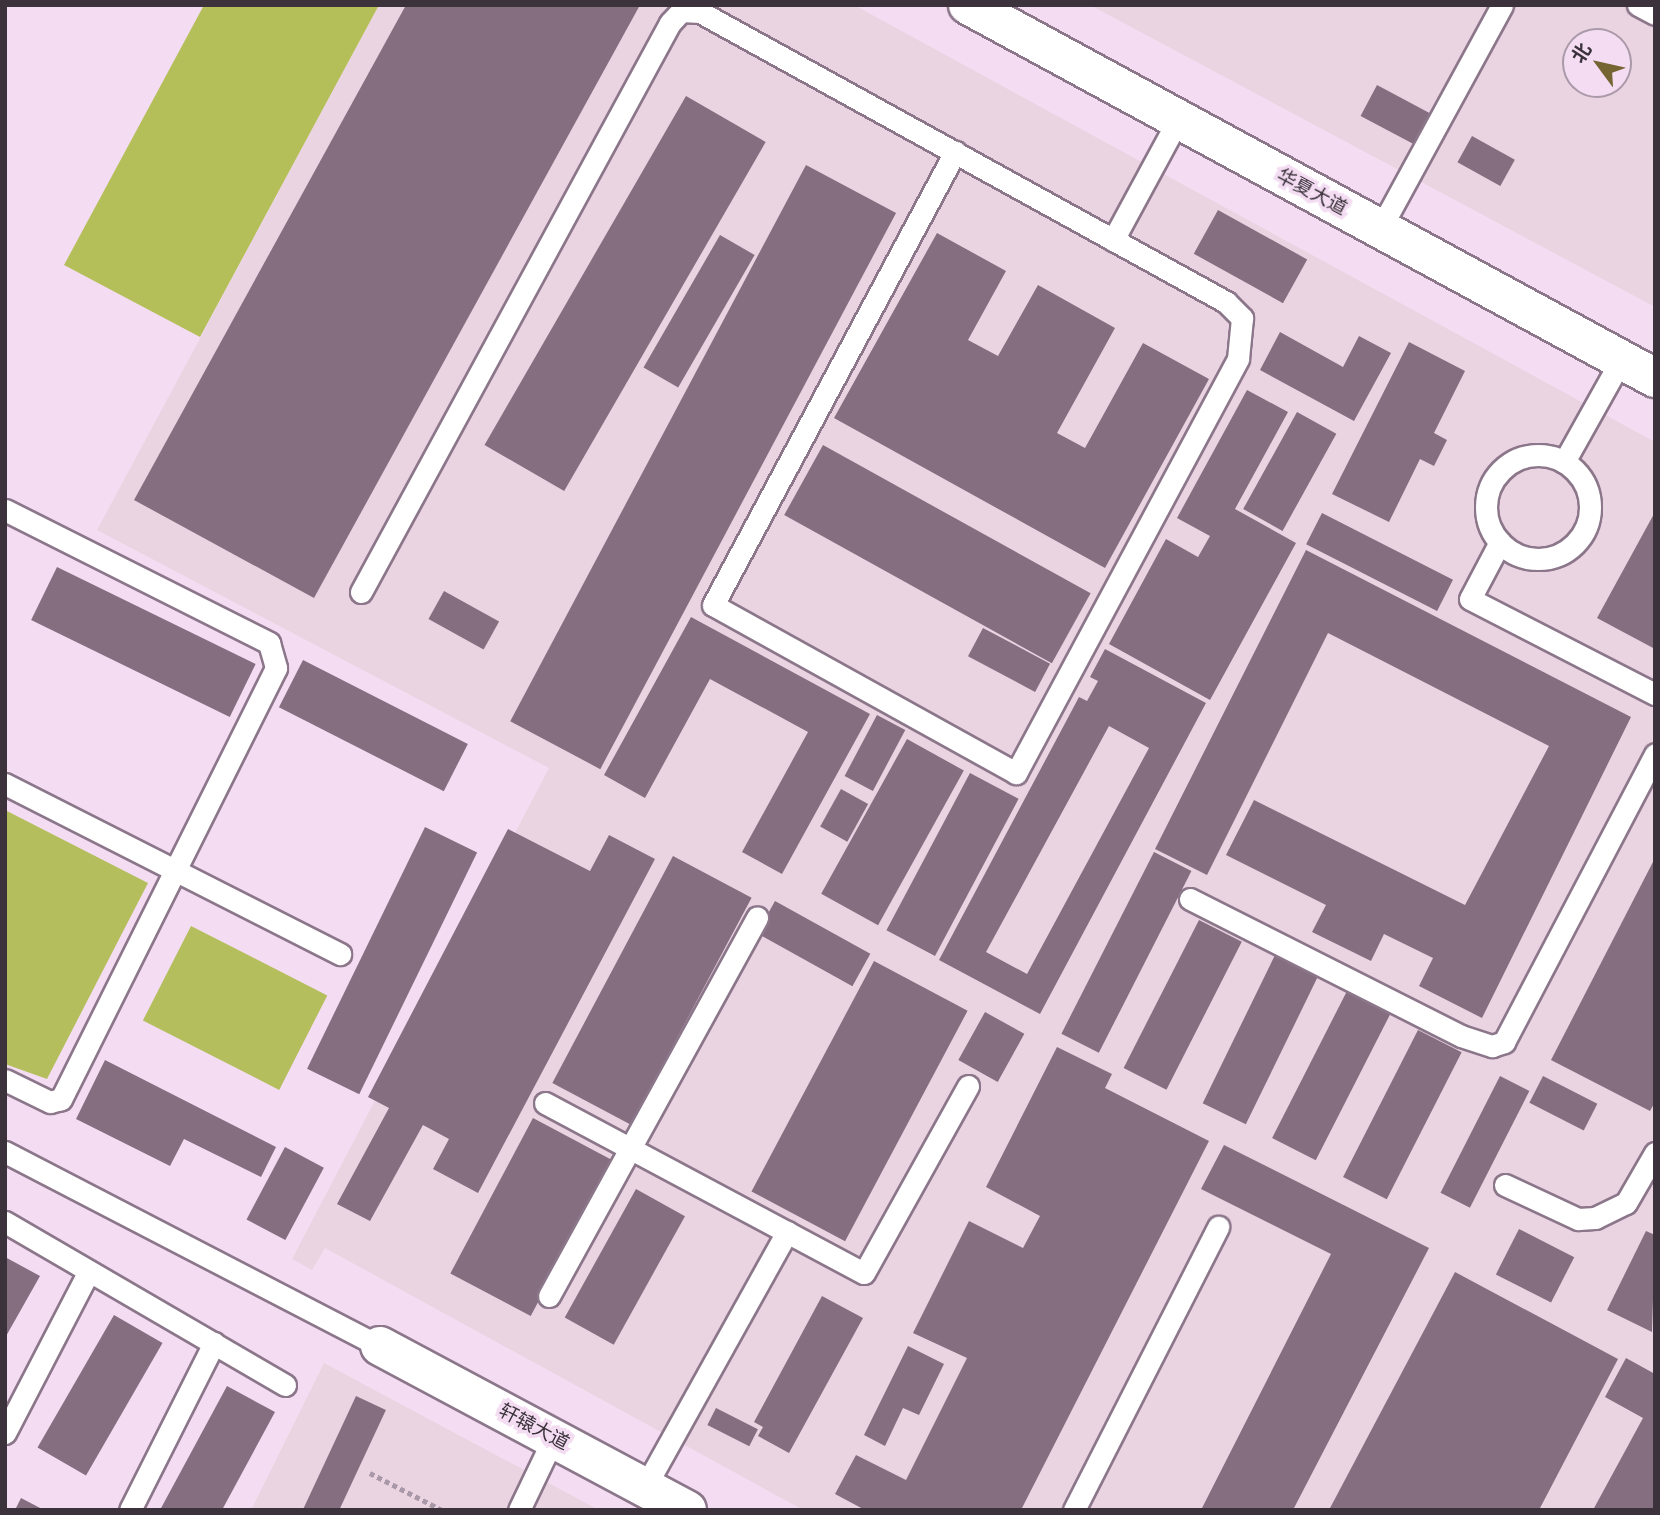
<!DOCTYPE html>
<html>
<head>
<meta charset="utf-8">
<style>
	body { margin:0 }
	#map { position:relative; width:1660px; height:1515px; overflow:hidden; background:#f4ddf3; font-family:"PT Sans","Noto Sans SC",sans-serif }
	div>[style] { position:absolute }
	.industrial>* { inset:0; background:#ebd4e1 }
	.green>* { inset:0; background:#b4be5c; transform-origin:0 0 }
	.forest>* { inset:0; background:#b5bf5a }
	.building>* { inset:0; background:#846e80; transform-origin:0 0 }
	.path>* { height:4.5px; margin-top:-2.25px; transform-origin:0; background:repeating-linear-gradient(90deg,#a998a8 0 5px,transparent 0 8.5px) }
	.roads { filter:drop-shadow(2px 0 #8b768a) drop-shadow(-2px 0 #8b768a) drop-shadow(0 2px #8b768a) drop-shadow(0 -2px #8b768a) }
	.lane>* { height:21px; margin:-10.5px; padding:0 10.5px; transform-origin:10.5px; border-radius:10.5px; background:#fff }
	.lane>.ring { margin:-10.5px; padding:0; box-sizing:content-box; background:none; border:21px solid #fff; border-radius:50% }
	.secondary>* { height:38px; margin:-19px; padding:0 19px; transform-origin:19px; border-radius:19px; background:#fff }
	span { translate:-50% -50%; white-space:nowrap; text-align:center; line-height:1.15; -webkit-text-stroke:7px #f4ddf3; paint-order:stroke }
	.street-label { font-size:19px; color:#3b323b }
	.frame { position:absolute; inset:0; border:7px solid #3b323b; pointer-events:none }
	.north { position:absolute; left:1562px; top:28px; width:70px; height:70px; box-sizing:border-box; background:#f4ddf3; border:2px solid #aa99a9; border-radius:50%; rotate:303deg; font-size:19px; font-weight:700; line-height:28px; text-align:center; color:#3b323b }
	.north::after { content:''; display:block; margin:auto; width:24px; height:32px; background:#756533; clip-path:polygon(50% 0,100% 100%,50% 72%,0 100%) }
</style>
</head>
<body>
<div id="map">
	<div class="industrial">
		<div style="clip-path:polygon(379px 5px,854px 5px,1655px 442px,1655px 1510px,803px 1510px,325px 1248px,312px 1270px,292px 1259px,549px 768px,97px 530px)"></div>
		<div style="clip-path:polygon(evenodd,1090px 5px,1655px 5px,1655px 307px,1090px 5px,1576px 42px,1618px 42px,1618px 84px,1576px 84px,1576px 42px)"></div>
		<div style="clip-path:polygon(324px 1363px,599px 1510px,251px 1510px)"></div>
	</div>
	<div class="green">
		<div style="clip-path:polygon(5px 810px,148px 883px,47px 1079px,5px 1064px)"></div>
		<div style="left:191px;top:926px;width:153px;height:106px;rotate:27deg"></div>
	</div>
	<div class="forest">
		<div style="clip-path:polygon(204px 5px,379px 5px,200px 337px,64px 265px)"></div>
	</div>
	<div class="building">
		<div style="clip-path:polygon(406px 5px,640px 5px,314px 598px,134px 500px)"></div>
		<div style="left:1377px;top:85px;width:61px;height:35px;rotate:28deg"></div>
		<div style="left:686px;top:96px;width:92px;height:403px;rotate:30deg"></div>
		<div style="left:1472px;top:136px;width:49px;height:30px;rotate:29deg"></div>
		<div style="left:806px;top:165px;width:102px;height:630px;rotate:28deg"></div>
		<div style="left:1218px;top:210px;width:102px;height:50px;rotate:29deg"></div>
		<div style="clip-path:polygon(937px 233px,1006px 271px,968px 340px,998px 356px,1038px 285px,1115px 328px,1057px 433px,1085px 448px,1143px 343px,1209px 379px,1105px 568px,834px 418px)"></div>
		<div style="left:720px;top:235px;width:40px;height:153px;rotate:30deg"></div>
		<div style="clip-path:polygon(1280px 332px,1343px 367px,1359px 336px,1391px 353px,1354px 421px,1260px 370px)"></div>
		<div style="clip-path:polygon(1409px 342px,1465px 371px,1434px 433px,1447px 440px,1434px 466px,1420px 459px,1389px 522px,1332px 494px)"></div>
		<div style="clip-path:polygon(1247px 390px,1288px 412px,1235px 509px,1296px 543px,1210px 700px,1109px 644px,1166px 539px,1198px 557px,1210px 536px,1177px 518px)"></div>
		<div style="left:1297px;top:412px;width:45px;height:111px;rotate:29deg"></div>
		<div style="left:823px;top:445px;width:306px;height:80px;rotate:29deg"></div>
		<div style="clip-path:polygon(1655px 512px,1655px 649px,1597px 618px)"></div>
		<div style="left:1322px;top:513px;width:147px;height:35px;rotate:27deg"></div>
		<div style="clip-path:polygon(1306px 550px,1631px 717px,1482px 1018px,1419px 986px,1433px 958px,1384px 934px,1371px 961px,1312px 932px,1326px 905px,1226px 855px,1254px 800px,1465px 905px,1549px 746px,1328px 633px,1207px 875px,1155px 849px)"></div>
		<div style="left:57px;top:567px;width:221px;height:59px;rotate:26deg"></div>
		<div style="left:444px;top:591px;width:63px;height:32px;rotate:29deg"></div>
		<div style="clip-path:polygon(691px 617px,870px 714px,782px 874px,742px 852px,808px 732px,710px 679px,645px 798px,604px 775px)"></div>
		<div style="left:983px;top:628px;width:76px;height:32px;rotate:28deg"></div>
		<div style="clip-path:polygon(evenodd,1105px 649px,1206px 703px,1040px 1014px,939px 960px,1079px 697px,1087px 701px,1098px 681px,1090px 677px,1105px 649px,1109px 726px,1149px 748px,1027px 974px,986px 952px,1109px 726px)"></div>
		<div style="left:303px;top:660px;width:185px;height:53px;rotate:27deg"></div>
		<div style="left:877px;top:715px;width:32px;height:69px;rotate:28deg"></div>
		<div style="left:907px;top:739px;width:65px;height:177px;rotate:29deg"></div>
		<div style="left:970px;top:773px;width:55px;height:178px;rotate:28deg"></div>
		<div style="left:841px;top:789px;width:31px;height:43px;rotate:29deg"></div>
		<div style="left:425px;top:827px;width:58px;height:269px;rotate:26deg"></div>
		<div style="clip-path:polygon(508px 829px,590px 871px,609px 835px,655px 859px,478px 1193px,433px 1169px,449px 1139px,423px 1125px,370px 1221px,337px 1204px,389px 1108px,368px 1097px)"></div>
		<div style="left:1154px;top:852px;width:42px;height:204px;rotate:27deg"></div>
		<div style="left:673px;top:856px;width:89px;height:257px;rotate:28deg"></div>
		<div style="clip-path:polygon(1655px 858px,1655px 1102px,1650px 1111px,1551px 1060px)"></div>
		<div style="left:775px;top:901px;width:109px;height:37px;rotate:29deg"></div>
		<div style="left:1199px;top:920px;width:48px;height:166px;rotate:27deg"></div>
		<div style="left:1275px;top:955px;width:48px;height:165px;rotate:26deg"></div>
		<div style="left:874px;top:961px;width:106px;height:261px;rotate:28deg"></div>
		<div style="left:1347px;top:991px;width:49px;height:165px;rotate:27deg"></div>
		<div style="left:985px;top:1012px;width:45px;height:55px;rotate:29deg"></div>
		<div style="left:1418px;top:1030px;width:49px;height:165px;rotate:27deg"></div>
		<div style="clip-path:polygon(1057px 1047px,1112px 1074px,1105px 1088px,1209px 1141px,1021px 1510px,865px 1510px,835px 1494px,856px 1455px,906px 1480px,967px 1358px,913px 1333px,969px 1221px,1023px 1248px,1040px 1216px,986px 1187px)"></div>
		<div style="clip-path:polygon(105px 1060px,276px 1147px,261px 1177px,184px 1139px,170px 1166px,76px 1119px)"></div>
		<div style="left:1500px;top:1076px;width:33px;height:131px;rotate:27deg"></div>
		<div style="left:1543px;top:1076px;width:61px;height:30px;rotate:27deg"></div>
		<div style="left:533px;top:1118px;width:91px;height:176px;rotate:28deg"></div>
		<div style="clip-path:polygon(1224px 1145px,1429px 1248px,1293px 1510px,1201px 1510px,1331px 1254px,1201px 1189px)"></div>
		<div style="left:285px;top:1147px;width:44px;height:82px;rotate:28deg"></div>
		<div style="left:636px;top:1189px;width:56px;height:147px;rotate:29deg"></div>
		<div style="left:1519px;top:1229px;width:62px;height:51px;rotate:27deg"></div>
		<div style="clip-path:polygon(1646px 1231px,1655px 1235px,1652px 1332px,1607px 1310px)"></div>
		<div style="clip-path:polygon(5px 1257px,40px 1276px,5px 1338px)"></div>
		<div style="clip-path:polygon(1455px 1272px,1618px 1359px,1539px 1510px,1329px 1510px)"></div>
		<div style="clip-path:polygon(822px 1296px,863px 1318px,789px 1453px,758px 1436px,763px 1427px,754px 1422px)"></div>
		<div style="left:114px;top:1315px;width:56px;height:153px;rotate:30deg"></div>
		<div style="clip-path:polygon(908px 1346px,944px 1364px,919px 1415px,903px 1408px,885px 1446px,864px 1435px)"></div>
		<div style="clip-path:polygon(1626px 1358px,1655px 1374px,1655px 1510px,1593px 1510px,1643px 1418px,1605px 1397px)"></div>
		<div style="clip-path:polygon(227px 1386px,275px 1412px,222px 1510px,160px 1510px)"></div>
		<div style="left:356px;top:1396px;width:33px;height:127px;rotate:25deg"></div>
		<div style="left:716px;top:1408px;width:47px;height:19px;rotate:27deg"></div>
		<div style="clip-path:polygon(21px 1498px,44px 1510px,15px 1510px)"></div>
	</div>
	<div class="path">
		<div style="left:370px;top:1473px;width:81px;rotate:27.2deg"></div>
	</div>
	<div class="roads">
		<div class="lane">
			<div style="left:1638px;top:5px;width:19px;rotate:28deg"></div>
			<div style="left:1380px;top:229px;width:255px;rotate:-61.4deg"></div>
			<div style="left:1113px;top:240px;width:136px;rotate:-61.6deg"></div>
			<div class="ring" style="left:1486px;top:455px;width:83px;height:83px"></div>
			<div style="left:1564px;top:462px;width:117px;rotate:-60.8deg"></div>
			<div style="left:5px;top:510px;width:296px;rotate:26.7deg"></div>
			<div style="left:269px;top:643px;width:26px;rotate:74deg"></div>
			<div style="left:276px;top:668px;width:482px;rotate:116.5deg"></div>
			<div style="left:61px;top:1099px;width:11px;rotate:165deg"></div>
			<div style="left:50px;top:1102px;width:50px;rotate:-153.9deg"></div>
			<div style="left:1500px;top:542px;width:64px;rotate:117.8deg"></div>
			<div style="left:1470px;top:599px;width:208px;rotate:27.2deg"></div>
			<div style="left:361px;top:592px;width:647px;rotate:-61.5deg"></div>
			<div style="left:670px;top:23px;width:16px;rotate:-47deg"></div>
			<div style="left:681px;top:11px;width:19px;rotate:3deg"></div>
			<div style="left:700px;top:12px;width:601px;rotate:28.87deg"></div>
			<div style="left:1226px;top:302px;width:23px;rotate:45deg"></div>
			<div style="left:1242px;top:318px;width:41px;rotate:95.6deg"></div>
			<div style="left:1238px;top:359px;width:470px;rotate:118.2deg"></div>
			<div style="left:1016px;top:773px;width:346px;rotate:-151deg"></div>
			<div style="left:713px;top:605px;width:514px;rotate:-61.89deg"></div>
			<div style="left:5px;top:784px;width:376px;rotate:26.9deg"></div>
			<div style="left:1190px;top:899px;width:304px;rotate:26.8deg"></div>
			<div style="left:1461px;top:1036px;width:33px;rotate:18deg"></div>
			<div style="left:1492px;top:1046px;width:13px;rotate:-18deg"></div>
			<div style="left:1504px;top:1042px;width:325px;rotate:-62.3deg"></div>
			<div style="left:545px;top:1103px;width:361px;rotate:28.1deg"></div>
			<div style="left:864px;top:1273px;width:214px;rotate:-60.9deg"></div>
			<div style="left:5px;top:1152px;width:422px;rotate:27.4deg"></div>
			<div style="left:1505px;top:1185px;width:81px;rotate:25deg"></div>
			<div style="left:1578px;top:1219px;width:17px;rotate:-3deg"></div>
			<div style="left:1595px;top:1218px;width:34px;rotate:-26deg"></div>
			<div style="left:1626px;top:1203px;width:58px;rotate:-59.9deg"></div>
			<div style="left:5px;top:1222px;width:324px;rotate:30.2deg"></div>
			<div style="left:549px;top:1296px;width:432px;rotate:-61.2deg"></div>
			<div style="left:5px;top:1433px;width:182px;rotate:-62.6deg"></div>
			<div style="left:645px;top:1487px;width:292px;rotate:-60.9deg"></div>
			<div style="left:130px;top:1510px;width:187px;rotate:-63.3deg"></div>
			<div style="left:519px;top:1510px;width:81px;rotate:-64.4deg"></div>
			<div style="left:1074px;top:1510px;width:318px;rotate:-63deg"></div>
		</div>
		<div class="secondary">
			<div style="left:968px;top:5px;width:782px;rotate:28.5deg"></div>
			<div style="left:380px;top:1346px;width:348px;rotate:28.1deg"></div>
		</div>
	</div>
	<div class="street-label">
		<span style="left:1312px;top:192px;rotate:28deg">华夏大道</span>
		<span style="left:534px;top:1427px;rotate:28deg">轩辕大道</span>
	</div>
	<div class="frame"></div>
	<div class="north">北</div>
</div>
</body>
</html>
